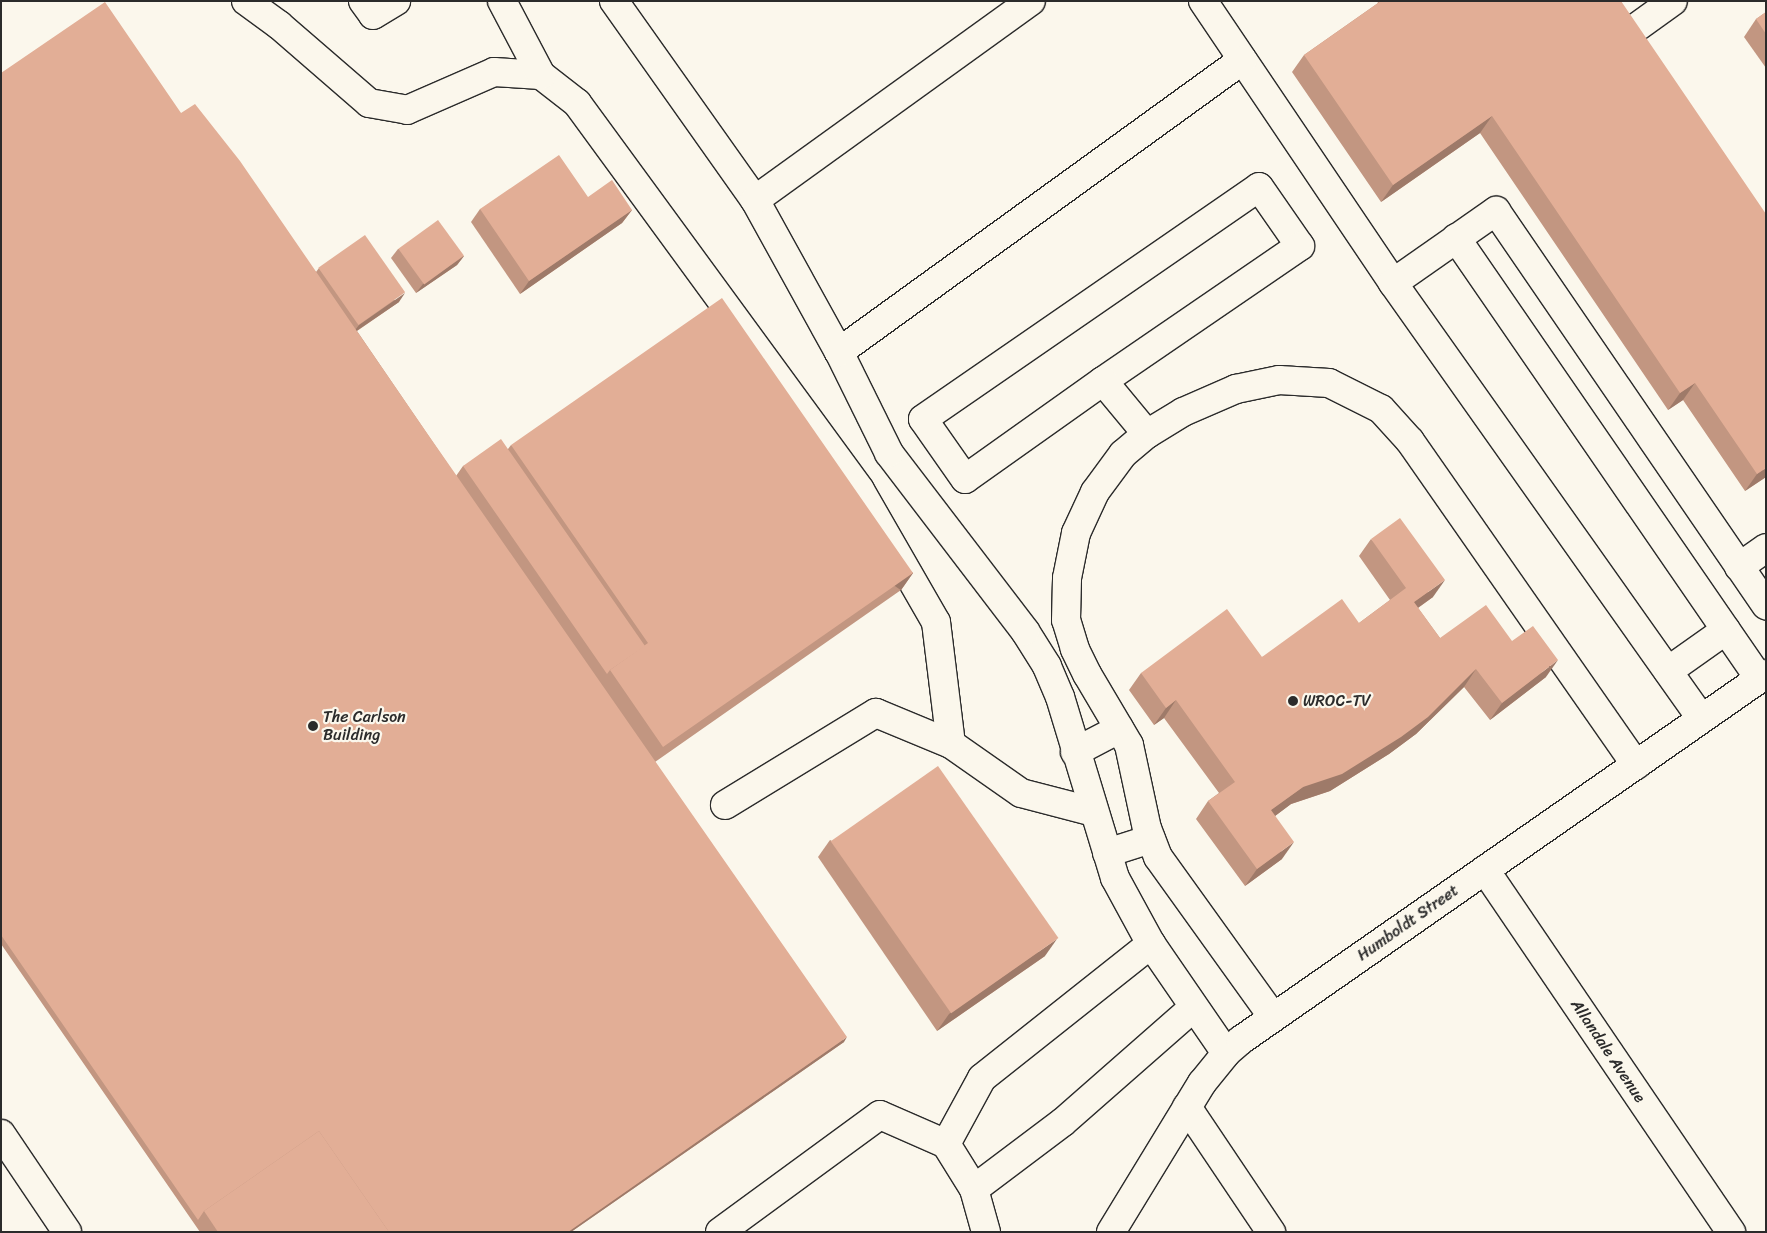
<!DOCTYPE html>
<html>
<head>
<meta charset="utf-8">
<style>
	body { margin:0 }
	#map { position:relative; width:1767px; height:1233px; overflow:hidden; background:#fbf7ec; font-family:Sriracha,sans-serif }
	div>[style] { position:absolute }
	.roads { filter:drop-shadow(1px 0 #2b2b2b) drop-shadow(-1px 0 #2b2b2b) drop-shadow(0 1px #2b2b2b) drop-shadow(0 -1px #2b2b2b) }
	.minor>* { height:28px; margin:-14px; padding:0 14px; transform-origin:14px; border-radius:14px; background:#fbf7ec }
	.wall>* { inset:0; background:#c29681 }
	.shaded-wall>* { inset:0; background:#9e7a69; transform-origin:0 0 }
	.building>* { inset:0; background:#e2ae96; transform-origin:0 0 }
	.dots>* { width:14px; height:14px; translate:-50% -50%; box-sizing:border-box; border:2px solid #fbf7ec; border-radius:50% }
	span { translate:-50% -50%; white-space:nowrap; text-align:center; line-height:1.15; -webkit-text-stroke:4.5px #fbf7ec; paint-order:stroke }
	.poi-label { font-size:16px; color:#2b2b2b }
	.left { translate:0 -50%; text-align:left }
	.street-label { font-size:16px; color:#2b2b2b }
	.frame { position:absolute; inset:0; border:2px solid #2b2b2b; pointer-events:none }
</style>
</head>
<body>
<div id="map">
	<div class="roads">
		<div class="minor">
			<div style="left:246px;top:1px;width:41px;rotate:36deg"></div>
			<div style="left:279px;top:25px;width:119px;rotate:40.9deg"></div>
			<div style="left:369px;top:103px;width:39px;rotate:10deg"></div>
			<div style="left:407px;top:110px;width:95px;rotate:-23.6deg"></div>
			<div style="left:494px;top:72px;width:47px;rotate:3.7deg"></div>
			<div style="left:541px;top:75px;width:46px;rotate:37.9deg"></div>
			<div style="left:577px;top:103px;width:479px;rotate:53.8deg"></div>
			<div style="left:860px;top:490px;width:152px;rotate:60.1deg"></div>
			<div style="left:936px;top:622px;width:123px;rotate:83deg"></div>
			<div style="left:363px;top:1px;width:17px;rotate:54deg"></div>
			<div style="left:373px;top:15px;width:27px;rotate:-31deg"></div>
			<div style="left:502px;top:1px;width:84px;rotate:62.2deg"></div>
			<div style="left:614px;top:1px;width:244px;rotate:54.7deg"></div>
			<div style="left:755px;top:200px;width:174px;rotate:61.1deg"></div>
			<div style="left:1203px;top:1px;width:340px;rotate:56deg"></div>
			<div style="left:1393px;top:283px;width:126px;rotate:-35deg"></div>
			<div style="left:1496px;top:211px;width:478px;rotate:55.6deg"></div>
			<div style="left:1637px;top:27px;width:44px;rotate:-35.8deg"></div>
			<div style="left:1259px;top:187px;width:72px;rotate:55.2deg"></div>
			<div style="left:1300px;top:246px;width:239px;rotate:145.6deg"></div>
			<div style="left:1103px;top:381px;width:169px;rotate:144.6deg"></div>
			<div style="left:965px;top:479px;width:73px;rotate:-125deg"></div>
			<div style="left:923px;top:419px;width:408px;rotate:-34.6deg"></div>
			<div style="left:755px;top:200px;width:340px;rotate:-35.8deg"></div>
			<div style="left:1456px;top:238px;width:534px;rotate:55.45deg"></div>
			<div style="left:1393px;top:283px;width:533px;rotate:54.7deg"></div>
			<div style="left:1103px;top:381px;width:69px;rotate:50.3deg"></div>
			<div style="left:1739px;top:567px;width:33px;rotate:-35deg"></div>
			<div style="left:1668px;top:671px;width:71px;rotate:-35.3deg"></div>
			<div style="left:1075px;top:752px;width:50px;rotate:-27.6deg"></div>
			<div style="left:725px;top:805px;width:177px;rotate:-31.4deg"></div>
			<div style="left:876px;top:713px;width:81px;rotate:22.5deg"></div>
			<div style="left:951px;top:744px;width:85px;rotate:35deg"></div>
			<div style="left:1021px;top:793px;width:75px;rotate:14.6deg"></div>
			<div style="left:1107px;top:853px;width:46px;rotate:-17.7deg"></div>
			<div style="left:1485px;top:870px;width:438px;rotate:55.8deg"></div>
			<div style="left:1273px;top:1017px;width:197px;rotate:-125.7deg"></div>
			<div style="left:1158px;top:857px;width:30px;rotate:-111deg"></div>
			<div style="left:1147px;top:829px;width:86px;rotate:-102.1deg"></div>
			<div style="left:1129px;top:745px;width:82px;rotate:-120.6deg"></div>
			<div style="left:1087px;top:674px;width:28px;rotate:-116deg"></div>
			<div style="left:1075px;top:649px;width:30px;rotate:-107deg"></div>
			<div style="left:1066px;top:620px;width:42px;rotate:-88.6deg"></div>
			<div style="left:1067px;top:578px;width:46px;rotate:-78.7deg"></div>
			<div style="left:1076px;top:533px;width:45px;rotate:-65.1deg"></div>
			<div style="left:1095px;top:492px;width:47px;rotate:-53.6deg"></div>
			<div style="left:1123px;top:454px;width:31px;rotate:-40deg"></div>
			<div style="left:1147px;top:434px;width:42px;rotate:-31.4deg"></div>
			<div style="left:1183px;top:412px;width:58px;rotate:-23.5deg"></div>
			<div style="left:1236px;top:389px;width:44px;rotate:-11.8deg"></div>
			<div style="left:1279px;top:380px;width:50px;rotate:3.4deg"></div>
			<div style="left:1329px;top:383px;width:58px;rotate:26.6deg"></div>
			<div style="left:1381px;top:409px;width:43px;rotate:47.8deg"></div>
			<div style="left:1410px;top:441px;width:395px;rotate:55.1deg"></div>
			<div style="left:1226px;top:1053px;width:132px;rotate:-124.5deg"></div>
			<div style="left:1151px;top:944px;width:75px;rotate:-118.6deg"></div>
			<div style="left:1115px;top:878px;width:189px;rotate:-106.9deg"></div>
			<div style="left:1060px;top:697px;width:34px;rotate:-113deg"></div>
			<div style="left:1047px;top:666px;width:41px;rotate:-122.2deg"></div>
			<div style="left:1025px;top:631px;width:224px;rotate:-127.4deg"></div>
			<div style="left:889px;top:453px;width:113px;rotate:-116.3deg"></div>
			<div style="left:839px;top:352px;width:498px;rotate:-35.9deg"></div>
			<div style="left:1187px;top:1107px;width:151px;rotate:56.1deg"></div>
			<div style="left:1px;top:1134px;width:118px;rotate:56deg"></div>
			<div style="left:946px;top:1144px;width:53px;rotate:58.1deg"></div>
			<div style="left:720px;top:1232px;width:198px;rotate:-36.2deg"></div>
			<div style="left:880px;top:1115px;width:72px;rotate:23.7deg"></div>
			<div style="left:946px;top:1144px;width:75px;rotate:-61.4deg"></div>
			<div style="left:982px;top:1078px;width:216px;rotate:-38.4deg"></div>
			<div style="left:986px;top:1232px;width:45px;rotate:-105.6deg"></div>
			<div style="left:974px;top:1189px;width:111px;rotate:-37deg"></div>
			<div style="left:1063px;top:1122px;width:174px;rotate:-41.3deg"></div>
			<div style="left:1111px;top:1232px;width:175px;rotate:-58.6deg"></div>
			<div style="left:1202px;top:1083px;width:38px;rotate:-51deg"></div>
			<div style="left:1226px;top:1053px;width:20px;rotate:-41deg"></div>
			<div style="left:1241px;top:1040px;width:640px;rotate:-34.88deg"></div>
		</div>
	</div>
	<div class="wall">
		<div style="clip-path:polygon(1377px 1px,1621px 1px,1766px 477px,1745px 491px,1683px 400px,1668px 410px,1480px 133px,1381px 202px,1292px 72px,1304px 55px,1378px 3px)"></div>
		<div style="clip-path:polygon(1766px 12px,1766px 68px,1744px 37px,1756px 19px)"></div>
		<div style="clip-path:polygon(1px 73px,181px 113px,316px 272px,319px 268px,399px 302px,357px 331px,456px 476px,463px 466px,508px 449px,511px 445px,913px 573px,901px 590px,655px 762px,844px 1042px,571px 1232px,200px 1232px,1px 944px)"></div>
		<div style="clip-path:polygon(588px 197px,632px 210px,622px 223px,520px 294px,471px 222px,480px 209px)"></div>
		<div style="clip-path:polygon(398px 249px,464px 256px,457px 265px,416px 293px,391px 258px)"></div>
		<div style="clip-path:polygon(1371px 539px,1433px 597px,1418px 608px,1440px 638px,1512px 641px,1546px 677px,1490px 720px,1464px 687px,1416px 734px,1389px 754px,1330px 791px,1291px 804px,1275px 816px,1282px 859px,1245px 886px,1196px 819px,1208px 801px,1219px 793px,1164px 718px,1154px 725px,1129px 690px,1141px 673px,1262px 657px,1359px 623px,1390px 600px,1359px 556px)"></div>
		<div style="clip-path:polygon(830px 840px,1045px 956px,937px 1031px,818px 857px)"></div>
	</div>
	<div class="shaded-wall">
		<div style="clip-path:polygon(1492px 116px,1480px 133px,1381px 202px,1393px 185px)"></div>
		<div style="clip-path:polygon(632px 210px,622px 223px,520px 294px,529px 281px)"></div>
		<div style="clip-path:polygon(464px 256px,457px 265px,416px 293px,423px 284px)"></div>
		<div style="clip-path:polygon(405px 293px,399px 302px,352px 334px,359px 325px)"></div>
		<div style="clip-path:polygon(1695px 383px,1683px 400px,1668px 410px,1680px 393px)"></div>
		<div style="clip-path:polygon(1766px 468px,1766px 477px,1745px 491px,1757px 474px)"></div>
		<div style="left:913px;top:573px;width:21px;height:305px;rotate:125deg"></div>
		<div style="clip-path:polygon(1445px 580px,1433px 597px,1402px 619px,1414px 602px)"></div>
		<div style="clip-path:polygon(1558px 660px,1546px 677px,1490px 720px,1502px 703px)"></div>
		<div style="clip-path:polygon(1476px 669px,1464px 687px,1416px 734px,1389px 754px,1330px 791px,1291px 804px,1259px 828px,1271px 810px,1303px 787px)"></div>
		<div style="clip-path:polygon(1176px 700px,1164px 718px,1154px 725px,1166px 708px)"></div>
		<div style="clip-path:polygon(1294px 842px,1282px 859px,1245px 886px,1257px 869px)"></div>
		<div style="clip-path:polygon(1057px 939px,1045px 956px,937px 1031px,949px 1014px)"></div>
		<div style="clip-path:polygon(847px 1037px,844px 1042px,571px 1232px,568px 1232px)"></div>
	</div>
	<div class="building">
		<div style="clip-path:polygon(1381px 1px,1621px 1px,1766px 214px,1766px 468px,1757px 474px,1695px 383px,1680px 393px,1492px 116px,1393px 185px,1304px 55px)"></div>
		<div style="clip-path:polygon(105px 2px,181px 113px,195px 104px,240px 161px,429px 436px,847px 1037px,568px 1232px,389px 1232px,319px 1131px,204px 1211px,198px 1220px,1px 935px,1px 73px)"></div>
		<div style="clip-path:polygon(1766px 12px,1766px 34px,1756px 19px)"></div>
		<div style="clip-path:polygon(559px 155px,588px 197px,612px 180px,632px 210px,529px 281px,480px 209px)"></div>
		<div style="left:438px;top:220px;width:44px;height:49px;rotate:54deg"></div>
		<div style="left:365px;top:235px;width:70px;height:57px;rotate:55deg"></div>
		<div style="clip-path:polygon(722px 298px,913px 573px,663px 747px,610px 670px,648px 643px,511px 445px)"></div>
		<div style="clip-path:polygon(501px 439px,645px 646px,610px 670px,607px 674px,463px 466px)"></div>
		<div style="clip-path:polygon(1400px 518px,1445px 580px,1414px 602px,1440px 638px,1486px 605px,1512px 641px,1533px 626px,1558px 660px,1502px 703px,1476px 669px,1428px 717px,1401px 737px,1342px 774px,1303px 787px,1271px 810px,1294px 842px,1257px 869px,1208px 801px,1235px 782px,1176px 700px,1166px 708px,1141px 673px,1227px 609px,1262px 657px,1342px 599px,1359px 623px,1406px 588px,1371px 539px)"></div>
		<div style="left:938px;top:766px;width:210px;height:131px;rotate:55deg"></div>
		<div style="clip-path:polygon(319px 1131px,389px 1232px,218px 1232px,204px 1211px)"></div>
	</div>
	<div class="dots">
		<div style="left:1293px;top:701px;background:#2b2b2b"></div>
		<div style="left:313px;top:726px;background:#2b2b2b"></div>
	</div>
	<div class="poi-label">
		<span class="left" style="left:1303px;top:701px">WROC-TV</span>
		<span class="left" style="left:323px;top:726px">The Carlson<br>Building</span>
	</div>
	<div class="street-label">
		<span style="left:1408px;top:923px;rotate:-35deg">Humboldt Street</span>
		<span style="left:1608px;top:1051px;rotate:56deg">Allandale Avenue</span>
	</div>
	<div class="frame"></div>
</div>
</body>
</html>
